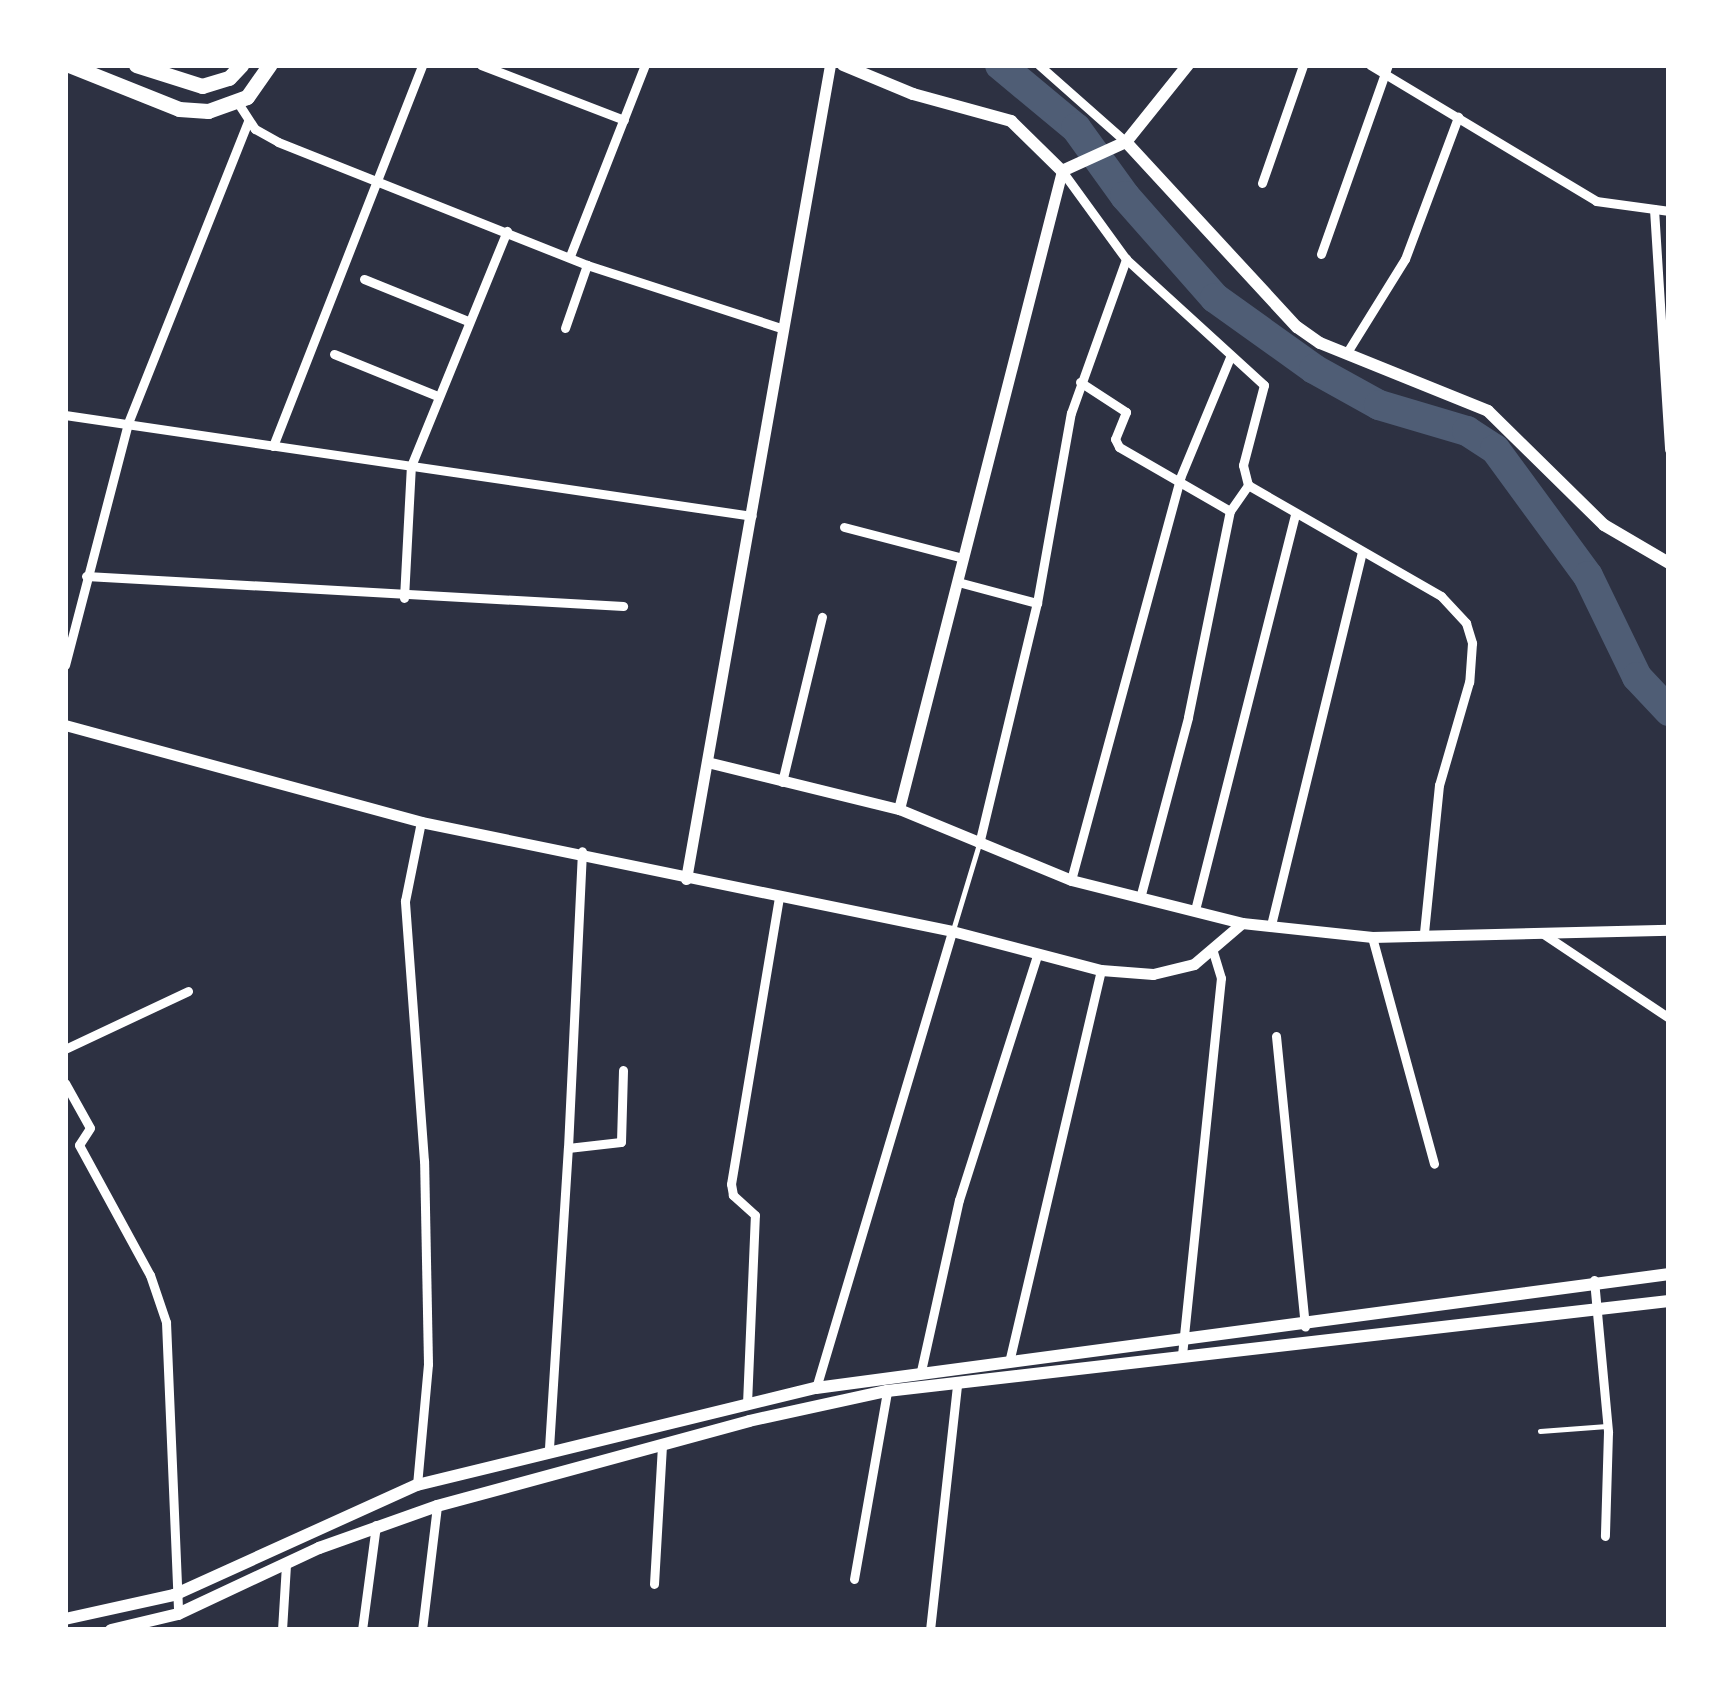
<!DOCTYPE html>
<html>
<head>
<meta charset="utf-8">
<style>
	body { margin:0 }
	#map { position:relative; width:1734px; height:1695px; overflow:hidden; background:#2d3142; font-family:Barlow,sans-serif }
	div>[style] { position:absolute }
	.river>* { height:30px; margin:-15px; padding:0 15px; transform-origin:15px; border-radius:15px; background:#4f5d75 }
	.service>* { height:5px; margin:-2.5px; padding:0 2.5px; transform-origin:2.5px; border-radius:2.5px; background:#fff }
	.minor>* { height:9px; margin:-4.5px; padding:0 4.5px; transform-origin:4.5px; border-radius:4.5px; background:#fff }
	.tertiary>* { height:11px; margin:-5.5px; padding:0 5.5px; transform-origin:5.5px; border-radius:5.5px; background:#fff }
	.secondary>* { height:12px; margin:-6px; padding:0 6px; transform-origin:6px; border-radius:6px; background:#fff }
	.trunk>* { height:15px; margin:-7.5px; padding:0 7.5px; transform-origin:7.5px; border-radius:7.5px; background:#fff }
	span { translate:-50% -50%; white-space:nowrap; text-align:center; line-height:1.15; -webkit-text-stroke:9px #fff; paint-order:stroke }
	.frame { position:absolute; inset:0; border:68px solid #fff; pointer-events:none }
</style>
</head>
<body>
<div id="map">
	<div class="river">
		<div style="left:1000px;top:65px;width:99px;rotate:39.7deg"></div>
		<div style="left:1076px;top:128px;width:84px;rotate:54.2deg"></div>
		<div style="left:1125px;top:196px;width:136px;rotate:48.6deg"></div>
		<div style="left:1215px;top:298px;width:122px;rotate:35.6deg"></div>
		<div style="left:1314px;top:369px;width:74px;rotate:29deg"></div>
		<div style="left:1379px;top:405px;width:92px;rotate:16.5deg"></div>
		<div style="left:1467px;top:431px;width:33px;rotate:33deg"></div>
		<div style="left:1495px;top:449px;width:157px;rotate:53.8deg"></div>
		<div style="left:1588px;top:576px;width:112px;rotate:64.1deg"></div>
		<div style="left:1637px;top:677px;width:47px;rotate:46.7deg"></div>
	</div>
	<div class="service">
		<div style="left:953px;top:930px;width:87px;rotate:-73.2deg"></div>
		<div style="left:1540px;top:1431px;width:67px;rotate:-4.3deg"></div>
	</div>
	<div class="minor">
		<div style="left:481px;top:65px;width:153px;rotate:21deg"></div>
		<div style="left:1039px;top:65px;width:116px;rotate:41.5deg"></div>
		<div style="left:1370px;top:65px;width:264px;rotate:31deg"></div>
		<div style="left:1596px;top:201px;width:74px;rotate:7.8deg"></div>
		<div style="left:238px;top:103px;width:31px;rotate:57deg"></div>
		<div style="left:255px;top:129px;width:26px;rotate:29deg"></div>
		<div style="left:278px;top:142px;width:333px;rotate:21.7deg"></div>
		<div style="left:587px;top:265px;width:207px;rotate:18deg"></div>
		<div style="left:1062px;top:171px;width:109px;rotate:54deg"></div>
		<div style="left:1126px;top:259px;width:187px;rotate:42.4deg"></div>
		<div style="left:1264px;top:385px;width:83px;rotate:104.7deg"></div>
		<div style="left:1243px;top:465px;width:21px;rotate:76deg"></div>
		<div style="left:1248px;top:485px;width:223px;rotate:29.9deg"></div>
		<div style="left:1441px;top:596px;width:37px;rotate:47deg"></div>
		<div style="left:1466px;top:623px;width:21px;rotate:73deg"></div>
		<div style="left:1472px;top:643px;width:39px;rotate:94deg"></div>
		<div style="left:1469px;top:682px;width:107px;rotate:106.2deg"></div>
		<div style="left:1439px;top:785px;width:148px;rotate:95.8deg"></div>
		<div style="left:1262px;top:183px;width:125px;rotate:-70.8deg"></div>
		<div style="left:1654px;top:209px;width:241px;rotate:86.4deg"></div>
		<div style="left:1321px;top:254px;width:201px;rotate:-70.5deg"></div>
		<div style="left:570px;top:256px;width:205px;rotate:-68.6deg"></div>
		<div style="left:364px;top:279px;width:112px;rotate:22deg"></div>
		<div style="left:565px;top:328px;width:67px;rotate:-70.8deg"></div>
		<div style="left:334px;top:354px;width:109px;rotate:22.1deg"></div>
		<div style="left:1346px;top:354px;width:112px;rotate:-58.2deg"></div>
		<div style="left:1405px;top:259px;width:152px;rotate:-69.5deg"></div>
		<div style="left:1080px;top:382px;width:55px;rotate:33.1deg"></div>
		<div style="left:1126px;top:412px;width:29px;rotate:112deg"></div>
		<div style="left:1115px;top:439px;width:9px;rotate:63deg"></div>
		<div style="left:1119px;top:447px;width:128px;rotate:30deg"></div>
		<div style="left:65px;top:415px;width:694px;rotate:8.36deg"></div>
		<div style="left:273px;top:446px;width:409px;rotate:-68.6deg"></div>
		<div style="left:844px;top:527px;width:123px;rotate:14.6deg"></div>
		<div style="left:86px;top:576px;width:538px;rotate:3.2deg"></div>
		<div style="left:958px;top:582px;width:82px;rotate:14.9deg"></div>
		<div style="left:404px;top:598px;width:132px;rotate:-87deg"></div>
		<div style="left:411px;top:466px;width:254px;rotate:-67.8deg"></div>
		<div style="left:65px;top:665px;width:250px;rotate:-75.4deg"></div>
		<div style="left:128px;top:423px;width:325px;rotate:-68.3deg"></div>
		<div style="left:782px;top:782px;width:170px;rotate:-76.4deg"></div>
		<div style="left:979px;top:844px;width:248px;rotate:-76.5deg"></div>
		<div style="left:1037px;top:603px;width:193px;rotate:-79.9deg"></div>
		<div style="left:1071px;top:413px;width:164px;rotate:-70.3deg"></div>
		<div style="left:1071px;top:880px;width:417px;rotate:-74.8deg"></div>
		<div style="left:1180px;top:478px;width:131px;rotate:-67.5deg"></div>
		<div style="left:1140px;top:898px;width:187px;rotate:-75.1deg"></div>
		<div style="left:1188px;top:717px;width:210px;rotate:-78.5deg"></div>
		<div style="left:1230px;top:511px;width:32px;rotate:-55deg"></div>
		<div style="left:1195px;top:910px;width:408px;rotate:-75.8deg"></div>
		<div style="left:1271px;top:925px;width:384px;rotate:-76.3deg"></div>
		<div style="left:1542px;top:933px;width:153px;rotate:33.8deg"></div>
		<div style="left:1372px;top:937px;width:235px;rotate:74.7deg"></div>
		<div style="left:1276px;top:1036px;width:292px;rotate:84.3deg"></div>
		<div style="left:65px;top:1049px;width:136px;rotate:-25.2deg"></div>
		<div style="left:65px;top:1083px;width:51px;rotate:60.9deg"></div>
		<div style="left:90px;top:1128px;width:20px;rotate:123deg"></div>
		<div style="left:79px;top:1145px;width:148px;rotate:61.4deg"></div>
		<div style="left:150px;top:1275px;width:50px;rotate:71.2deg"></div>
		<div style="left:166px;top:1322px;width:292px;rotate:87.6deg"></div>
		<div style="left:568px;top:1148px;width:297px;rotate:-87.3deg"></div>
		<div style="left:1594px;top:1280px;width:153px;rotate:84.7deg"></div>
		<div style="left:1608px;top:1432px;width:104px;rotate:91.7deg"></div>
		<div style="left:1182px;top:1355px;width:379px;rotate:-84.1deg"></div>
		<div style="left:1221px;top:978px;width:27px;rotate:-107deg"></div>
		<div style="left:1010px;top:1358px;width:399px;rotate:-76.8deg"></div>
		<div style="left:921px;top:1371px;width:175px;rotate:-77.5deg"></div>
		<div style="left:959px;top:1200px;width:257px;rotate:-72.3deg"></div>
		<div style="left:816px;top:1388px;width:477px;rotate:-73.4deg"></div>
		<div style="left:747px;top:1404px;width:189px;rotate:-87.6deg"></div>
		<div style="left:755px;top:1215px;width:30px;rotate:-138deg"></div>
		<div style="left:733px;top:1195px;width:11px;rotate:-100deg"></div>
		<div style="left:731px;top:1184px;width:291px;rotate:-80.5deg"></div>
		<div style="left:549px;top:1448px;width:301px;rotate:-86.4deg"></div>
		<div style="left:568px;top:1148px;width:53px;rotate:-6.5deg"></div>
		<div style="left:621px;top:1142px;width:72px;rotate:-88.4deg"></div>
		<div style="left:417px;top:1485px;width:121px;rotate:-84.8deg"></div>
		<div style="left:428px;top:1364px;width:203px;rotate:-91.1deg"></div>
		<div style="left:424px;top:1161px;width:261px;rotate:-94.2deg"></div>
		<div style="left:405px;top:901px;width:81px;rotate:-78.6deg"></div>
		<div style="left:854px;top:1579px;width:191px;rotate:-80deg"></div>
		<div style="left:654px;top:1584px;width:139px;rotate:-86.7deg"></div>
		<div style="left:282px;top:1630px;width:65px;rotate:-86.5deg"></div>
		<div style="left:362px;top:1630px;width:106px;rotate:-82.4deg"></div>
		<div style="left:422px;top:1630px;width:125px;rotate:-83.1deg"></div>
		<div style="left:930px;top:1630px;width:247px;rotate:-83.7deg"></div>
	</div>
	<div class="tertiary">
		<div style="left:65px;top:725px;width:369px;rotate:15.2deg"></div>
		<div style="left:421px;top:822px;width:542px;rotate:11.6deg"></div>
		<div style="left:952px;top:931px;width:154px;rotate:14.7deg"></div>
		<div style="left:1101px;top:970px;width:52px;rotate:4.4deg"></div>
		<div style="left:1153px;top:974px;width:42px;rotate:-13.7deg"></div>
		<div style="left:1194px;top:964px;width:63px;rotate:-40.5deg"></div>
		<div style="left:707px;top:762px;width:198px;rotate:13.8deg"></div>
		<div style="left:899px;top:809px;width:186px;rotate:22.4deg"></div>
		<div style="left:1071px;top:880px;width:176px;rotate:14.1deg"></div>
		<div style="left:1242px;top:923px;width:131px;rotate:6.1deg"></div>
		<div style="left:1372px;top:937px;width:297px;rotate:-1.4deg"></div>
		<div style="left:899px;top:809px;width:658px;rotate:-75.67deg"></div>
		<div style="left:686px;top:879px;width:827px;rotate:-79.97deg"></div>
	</div>
	<div class="secondary">
		<div style="left:843px;top:65px;width:76px;rotate:22.5deg"></div>
		<div style="left:913px;top:94px;width:102px;rotate:15.4deg"></div>
		<div style="left:1011px;top:121px;width:71px;rotate:44.4deg"></div>
		<div style="left:1062px;top:171px;width:70px;rotate:-24.4deg"></div>
		<div style="left:1126px;top:142px;width:99px;rotate:-51.2deg"></div>
		<div style="left:1126px;top:142px;width:252px;rotate:47.3deg"></div>
		<div style="left:1297px;top:327px;width:28px;rotate:35deg"></div>
		<div style="left:1320px;top:343px;width:181px;rotate:22deg"></div>
		<div style="left:1488px;top:411px;width:163px;rotate:44.5deg"></div>
		<div style="left:1604px;top:525px;width:75px;rotate:30.3deg"></div>
		<div style="left:65px;top:1619px;width:112px;rotate:-12.4deg"></div>
		<div style="left:174px;top:1595px;width:267px;rotate:-24.4deg"></div>
		<div style="left:417px;top:1485px;width:411px;rotate:-13.7deg"></div>
		<div style="left:816px;top:1388px;width:861px;rotate:-7.61deg"></div>
		<div style="left:111px;top:1630px;width:69px;rotate:-13.4deg"></div>
		<div style="left:178px;top:1614px;width:156px;rotate:-25.1deg"></div>
		<div style="left:319px;top:1548px;width:125px;rotate:-19.6deg"></div>
		<div style="left:437px;top:1506px;width:323px;rotate:-15.2deg"></div>
		<div style="left:749px;top:1421px;width:141px;rotate:-12.3deg"></div>
		<div style="left:887px;top:1391px;width:787px;rotate:-6.57deg"></div>
	</div>
	<div class="trunk">
		<div style="left:69px;top:65px;width:118px;rotate:21.8deg"></div>
		<div style="left:179px;top:109px;width:29px;rotate:4deg"></div>
		<div style="left:208px;top:111px;width:41px;rotate:-19.7deg"></div>
		<div style="left:247px;top:97px;width:39px;rotate:-55deg"></div>
		<div style="left:136px;top:65px;width:69px;rotate:17.7deg"></div>
		<div style="left:202px;top:86px;width:28px;rotate:-17deg"></div>
		<div style="left:229px;top:78px;width:18px;rotate:-47deg"></div>
	</div>
	<div class="frame"></div>
</div>
</body>
</html>
